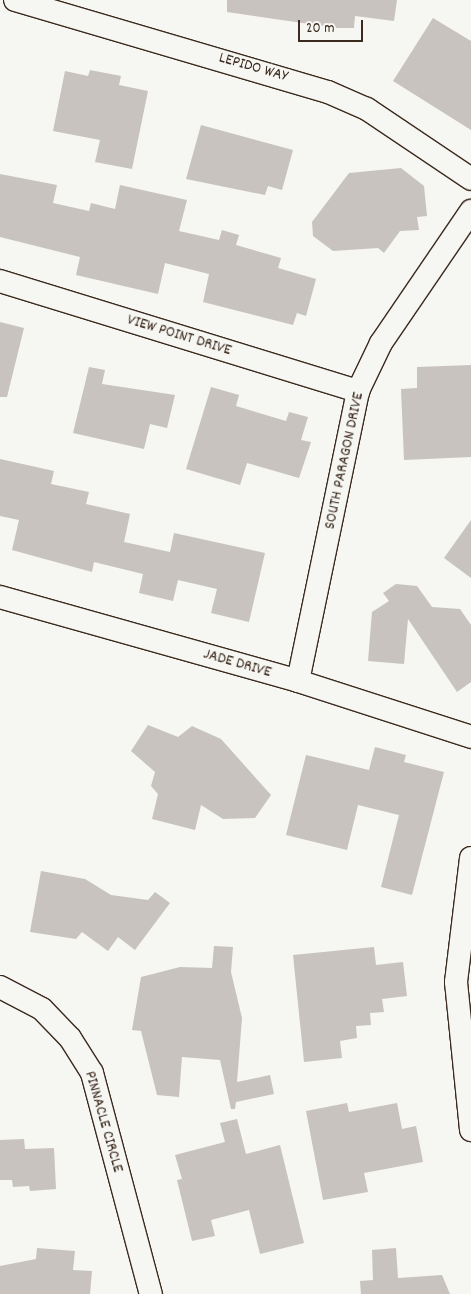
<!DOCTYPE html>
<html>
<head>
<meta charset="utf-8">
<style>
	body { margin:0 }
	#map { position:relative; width:471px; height:1294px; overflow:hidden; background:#f6f6f2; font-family:Dekko,sans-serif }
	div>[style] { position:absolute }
	.building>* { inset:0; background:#c8c3be }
	.roads { filter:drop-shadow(1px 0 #3b2a1e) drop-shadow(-1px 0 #3b2a1e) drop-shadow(0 1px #3b2a1e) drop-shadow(0 -1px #3b2a1e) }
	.minor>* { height:22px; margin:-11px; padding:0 11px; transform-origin:11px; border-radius:11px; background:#f6f6f2 }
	span { translate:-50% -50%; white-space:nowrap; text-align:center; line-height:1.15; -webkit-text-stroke:4.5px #f6f6f2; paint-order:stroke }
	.street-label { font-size:16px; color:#3b2a1e }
	.scale { position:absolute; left:298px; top:20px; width:65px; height:22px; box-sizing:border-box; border:2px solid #3b2a1e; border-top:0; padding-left:6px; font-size:15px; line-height:18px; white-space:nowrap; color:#3b2a1e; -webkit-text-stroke:4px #f6f6f2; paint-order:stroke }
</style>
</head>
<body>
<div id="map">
	<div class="building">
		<div style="clip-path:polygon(227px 0,397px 0,394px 21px,355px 16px,354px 28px,337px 28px,227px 12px)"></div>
		<div style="clip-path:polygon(433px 18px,471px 41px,471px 130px,393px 81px)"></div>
		<div style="clip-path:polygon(90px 70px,121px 76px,119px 85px,148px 91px,132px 169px,95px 162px,100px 140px,53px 131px,65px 71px,88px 76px)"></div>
		<div style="clip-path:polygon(201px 125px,293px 150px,282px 190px,268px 186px,265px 195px,186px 179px)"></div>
		<div style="clip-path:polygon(401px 168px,424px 186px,427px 216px,417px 217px,419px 230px,400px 231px,384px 253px,378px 248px,333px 251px,313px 236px,312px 222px,349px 173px)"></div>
		<div style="clip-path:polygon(0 174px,57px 185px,53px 203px,89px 211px,91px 203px,115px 209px,120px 185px,187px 200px,179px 231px,219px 240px,222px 230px,239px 235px,236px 245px,281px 258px,278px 268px,316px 279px,306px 316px,297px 313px,293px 325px,203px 302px,209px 274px,165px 263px,158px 294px,76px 275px,80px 257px,0 237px)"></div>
		<div style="clip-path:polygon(0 322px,24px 328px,7px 397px,0 397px)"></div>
		<div style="clip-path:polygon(471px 365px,471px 457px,404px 460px,401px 389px,417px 388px,417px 367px)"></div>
		<div style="clip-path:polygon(89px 367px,105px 370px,102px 384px,175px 395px,167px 428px,150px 424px,144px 449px,73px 433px)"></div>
		<div style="clip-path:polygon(211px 387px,239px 395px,236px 406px,286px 421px,289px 412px,308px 417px,301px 440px,311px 442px,299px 478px,247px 463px,240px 485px,186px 469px)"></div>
		<div style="clip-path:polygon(0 459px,54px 471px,51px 484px,89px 492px,86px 504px,130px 514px,124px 542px,170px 552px,174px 533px,265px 553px,249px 622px,211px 613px,217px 589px,178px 580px,173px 601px,139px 593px,143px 574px,94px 562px,92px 572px,12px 550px,19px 520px,0 516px)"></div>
		<div style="clip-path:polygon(471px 520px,471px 578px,444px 558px)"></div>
		<div style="clip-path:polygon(396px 584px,417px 586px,432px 607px,460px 609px,471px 625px,471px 682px,457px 692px,408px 619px,404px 664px,368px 661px,372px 612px,389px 601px,383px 593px)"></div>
		<div style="clip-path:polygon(148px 725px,178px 737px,192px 726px,221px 739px,271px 795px,255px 818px,223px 819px,201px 805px,195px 830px,152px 819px,158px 794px,151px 786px,155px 772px,131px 751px)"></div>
		<div style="clip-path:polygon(375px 747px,406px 755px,404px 762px,444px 772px,412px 895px,381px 887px,399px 815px,358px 805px,347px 850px,286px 835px,306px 755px,369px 770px)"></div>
		<div style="clip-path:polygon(41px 871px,85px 879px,111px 895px,148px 900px,155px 892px,170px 903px,135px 950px,118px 937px,108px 951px,82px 932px,76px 939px,30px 932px)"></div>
		<div style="clip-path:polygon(214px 946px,233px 947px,231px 972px,242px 1018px,237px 1082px,270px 1075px,274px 1094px,236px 1102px,235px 1109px,231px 1109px,220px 1060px,182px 1057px,179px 1097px,157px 1095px,141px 1031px,132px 1030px,141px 977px,180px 967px,212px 968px)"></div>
		<div style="clip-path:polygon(374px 947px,376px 965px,403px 962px,407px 996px,382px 999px,384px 1012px,370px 1013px,371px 1025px,356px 1026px,357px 1038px,340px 1041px,342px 1058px,304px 1062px,293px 955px)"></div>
		<div style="clip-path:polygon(347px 1103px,349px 1112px,397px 1103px,402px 1129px,416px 1126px,423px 1162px,364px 1173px,368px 1192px,323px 1200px,306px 1111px)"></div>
		<div style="clip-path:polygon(237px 1119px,246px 1154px,280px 1145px,304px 1243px,260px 1254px,249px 1210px,211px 1220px,215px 1236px,192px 1241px,177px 1180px,182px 1179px,175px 1155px,225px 1142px,220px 1123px)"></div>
		<div style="clip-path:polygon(24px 1139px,25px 1149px,54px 1148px,56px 1189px,30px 1191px,29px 1186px,13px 1187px,12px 1180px,0 1180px,0 1140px)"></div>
		<div style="clip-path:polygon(37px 1248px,75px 1251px,73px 1270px,92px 1271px,90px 1294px,0 1294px,0 1266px,36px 1259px)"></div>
		<div style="clip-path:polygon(396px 1248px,398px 1278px,442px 1275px,450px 1294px,361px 1294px,360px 1281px,373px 1280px,372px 1250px)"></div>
	</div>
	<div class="roads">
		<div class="minor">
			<div style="left:15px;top:0;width:326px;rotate:16.4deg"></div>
			<div style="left:328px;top:92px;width:43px;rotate:23.6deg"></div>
			<div style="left:367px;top:109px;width:125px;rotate:33.9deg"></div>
			<div style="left:0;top:281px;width:375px;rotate:17.1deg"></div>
			<div style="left:0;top:597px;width:310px;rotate:15.7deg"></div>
			<div style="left:298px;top:681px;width:182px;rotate:17.9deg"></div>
			<div style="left:298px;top:681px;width:296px;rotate:-78.3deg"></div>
			<div style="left:358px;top:391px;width:53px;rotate:-64.4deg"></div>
			<div style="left:381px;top:343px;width:160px;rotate:-55.7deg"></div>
			<div style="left:471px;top:858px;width:125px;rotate:96.9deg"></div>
			<div style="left:456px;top:982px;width:149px;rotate:84.2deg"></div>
			<div style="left:0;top:987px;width:47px;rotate:27.6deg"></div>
			<div style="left:42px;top:1009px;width:40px;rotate:46deg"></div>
			<div style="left:70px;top:1038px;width:41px;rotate:57.8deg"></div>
			<div style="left:92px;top:1073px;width:229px;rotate:75.1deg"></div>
		</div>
	</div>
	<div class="street-label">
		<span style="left:253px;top:68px;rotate:16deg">LEPIDO WAY</span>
		<span style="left:179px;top:336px;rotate:17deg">VIEW POINT DRIVE</span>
		<span style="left:345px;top:461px;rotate:-78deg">SOUTH PARAGON DRIVE</span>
		<span style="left:237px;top:664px;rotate:16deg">JADE DRIVE</span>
		<span style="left:103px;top:1122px;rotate:74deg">PINNACLE CIRCLE</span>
	</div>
	<div class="scale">20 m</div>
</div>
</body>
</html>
